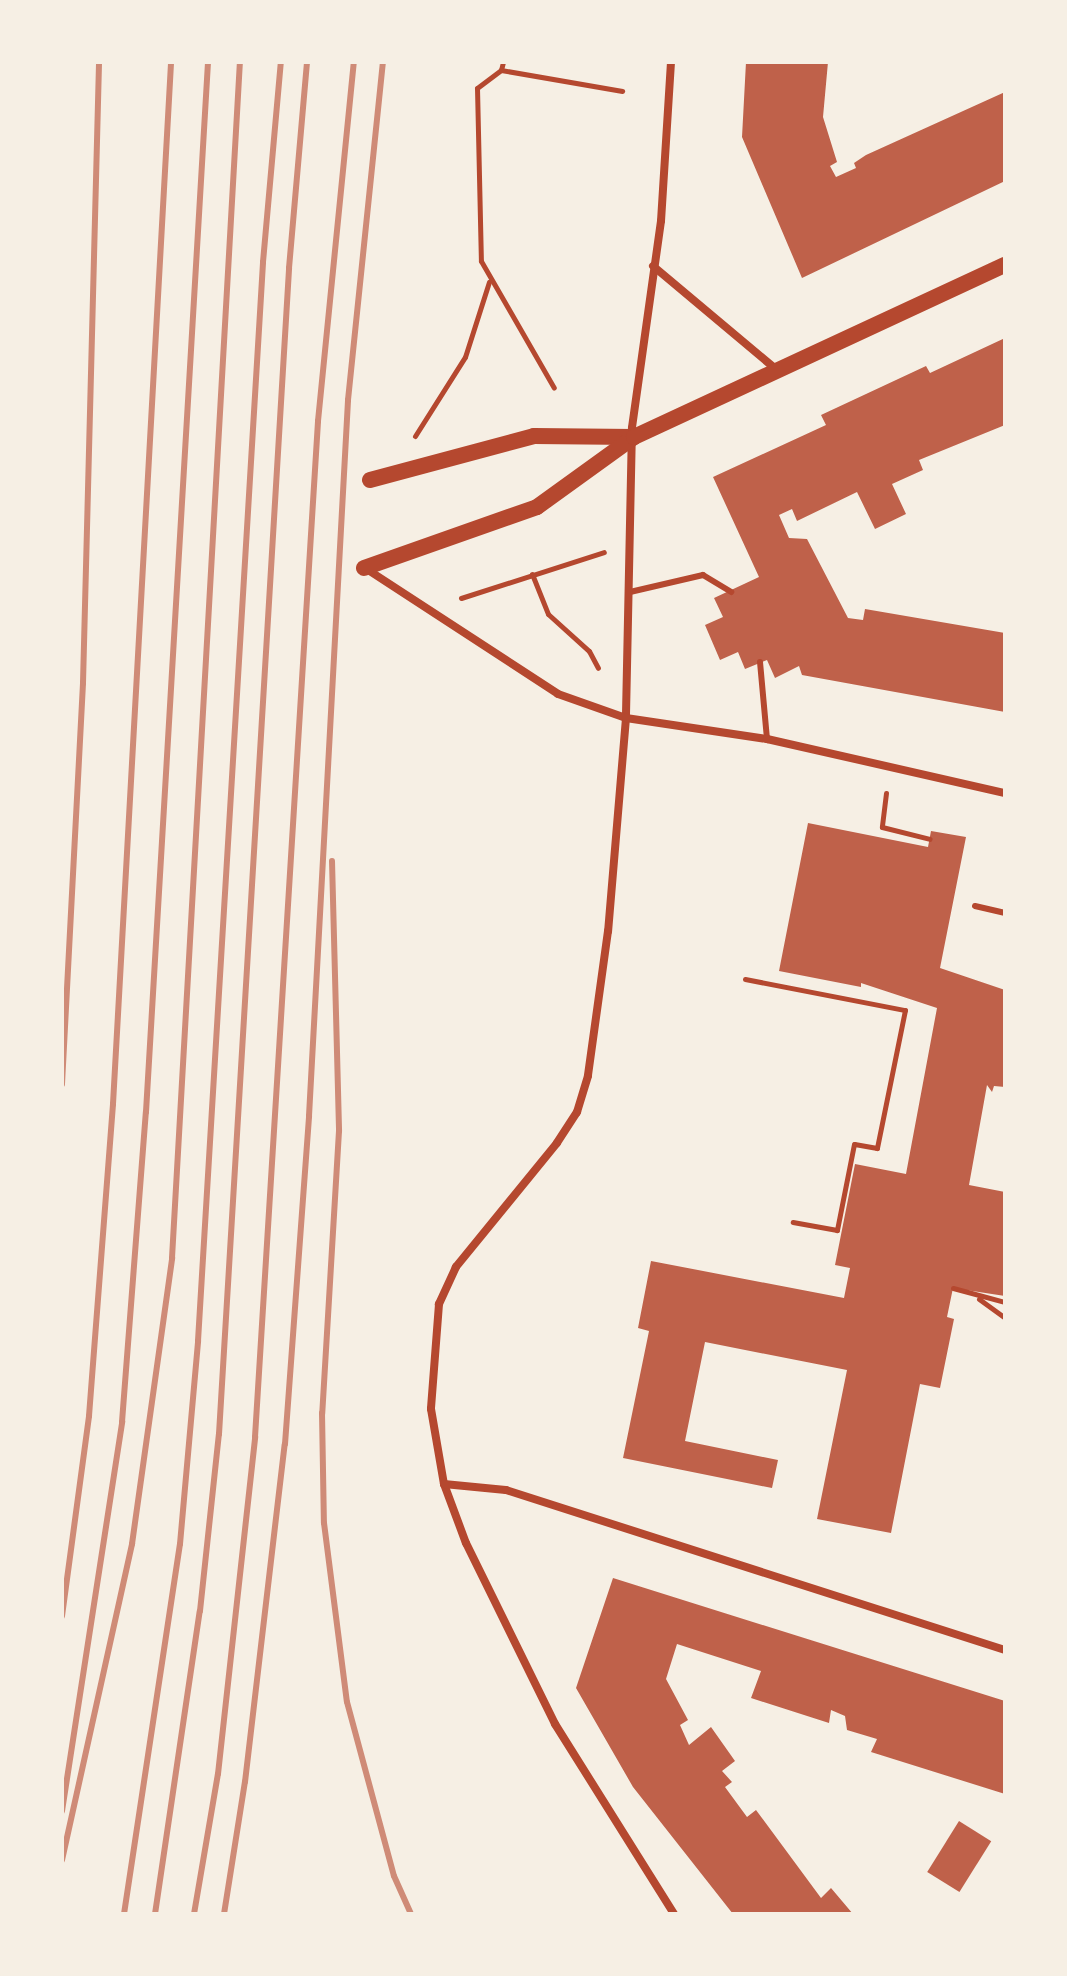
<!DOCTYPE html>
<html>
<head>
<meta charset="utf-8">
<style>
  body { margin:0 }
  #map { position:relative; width:1067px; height:1976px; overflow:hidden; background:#f6efe4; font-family:Montserrat,sans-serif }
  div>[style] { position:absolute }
  .building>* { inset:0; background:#bf614a; transform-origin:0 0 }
  .path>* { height:5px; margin:-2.5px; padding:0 2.5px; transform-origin:2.5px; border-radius:2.5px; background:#b5482f }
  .service>* { height:6px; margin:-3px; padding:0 3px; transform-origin:3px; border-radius:3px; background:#b5482f }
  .minor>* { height:8px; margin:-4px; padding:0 4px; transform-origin:4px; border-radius:4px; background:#b5482f }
  .secondary>* { height:16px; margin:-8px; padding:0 8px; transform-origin:8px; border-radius:8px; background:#b5482f }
  .rail>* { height:6px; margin:-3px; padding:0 3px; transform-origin:3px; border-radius:3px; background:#cf8b77 }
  span { translate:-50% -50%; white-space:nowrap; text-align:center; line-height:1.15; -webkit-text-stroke:6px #f6efe4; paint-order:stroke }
  .frame { position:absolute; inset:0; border:64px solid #f6efe4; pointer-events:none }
</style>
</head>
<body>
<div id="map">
  <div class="building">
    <div style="clip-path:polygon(746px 62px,828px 62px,823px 117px,837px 162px,830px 166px,836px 177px,856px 168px,854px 163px,866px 155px,1005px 92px,1005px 181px,802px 278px,742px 137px)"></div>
    <div style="clip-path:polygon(1005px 338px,1005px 425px,919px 460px,923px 470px,892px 484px,906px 514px,875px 529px,857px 492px,797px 521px,792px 509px,779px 515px,789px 538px,807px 539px,848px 618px,863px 620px,865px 609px,1005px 633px,1005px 712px,802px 675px,799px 666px,775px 678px,767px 660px,745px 669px,738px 652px,720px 660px,705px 625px,723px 617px,714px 598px,759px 577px,713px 477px,826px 425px,821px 415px,926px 366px,930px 373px)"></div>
    <div style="clip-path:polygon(808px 823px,928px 847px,931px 831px,966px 837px,940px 968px,1005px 990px,1005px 1087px,994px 1086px,992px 1092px,987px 1085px,969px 1185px,1005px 1192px,1005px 1296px,953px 1288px,947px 1317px,954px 1319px,940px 1388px,920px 1384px,891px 1533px,817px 1519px,847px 1370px,705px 1342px,685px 1441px,778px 1460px,772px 1488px,623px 1458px,649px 1331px,638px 1328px,651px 1261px,844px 1298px,850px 1268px,835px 1265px,855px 1164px,906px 1174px,937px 1008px,861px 983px,861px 987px,779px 971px)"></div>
    <div style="clip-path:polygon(613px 1578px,1005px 1701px,1005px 1794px,871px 1752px,877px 1739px,847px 1730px,845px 1716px,831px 1710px,829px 1723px,751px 1698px,761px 1671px,677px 1644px,666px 1679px,688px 1720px,680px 1725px,689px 1745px,711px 1727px,735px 1761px,722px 1771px,732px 1782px,725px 1787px,747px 1817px,756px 1810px,821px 1898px,831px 1888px,853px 1914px,733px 1914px,633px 1787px,576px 1688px)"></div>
    <div style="left:959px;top:1821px;width:38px;height:60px;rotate:32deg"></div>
  </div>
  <div class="path">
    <div style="left:503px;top:62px;width:8px;rotate:104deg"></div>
    <div style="left:501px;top:70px;width:30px;rotate:143deg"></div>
    <div style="left:477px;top:88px;width:173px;rotate:88.7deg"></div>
    <div style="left:481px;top:261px;width:146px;rotate:60.1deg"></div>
    <div style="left:501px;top:70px;width:123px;rotate:9.8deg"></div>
    <div style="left:415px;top:436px;width:93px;rotate:-57.7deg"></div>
    <div style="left:465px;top:357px;width:79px;rotate:-72.3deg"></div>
    <div style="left:532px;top:574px;width:43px;rotate:68.2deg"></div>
    <div style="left:548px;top:614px;width:55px;rotate:42.1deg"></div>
    <div style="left:589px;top:651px;width:19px;rotate:62deg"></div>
    <div style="left:461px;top:598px;width:150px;rotate:-17.8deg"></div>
    <div style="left:886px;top:793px;width:34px;rotate:97deg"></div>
    <div style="left:882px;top:827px;width:49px;rotate:14deg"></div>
    <div style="left:745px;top:979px;width:163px;rotate:11deg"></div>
    <div style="left:905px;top:1010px;width:141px;rotate:101.5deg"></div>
    <div style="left:877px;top:1148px;width:23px;rotate:-170deg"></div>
    <div style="left:854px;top:1144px;width:88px;rotate:101.2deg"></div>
    <div style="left:837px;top:1230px;width:45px;rotate:-169.7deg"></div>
    <div style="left:953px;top:1288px;width:54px;rotate:15.1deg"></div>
    <div style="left:979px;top:1299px;width:32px;rotate:36deg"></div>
  </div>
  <div class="service">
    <div style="left:630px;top:592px;width:75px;rotate:-13.1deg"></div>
    <div style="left:703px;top:575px;width:33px;rotate:31deg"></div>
    <div style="left:760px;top:662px;width:77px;rotate:84.8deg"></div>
    <div style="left:975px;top:906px;width:31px;rotate:13deg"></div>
  </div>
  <div class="minor">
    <div style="left:671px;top:62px;width:159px;rotate:93.6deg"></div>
    <div style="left:661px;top:221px;width:209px;rotate:98deg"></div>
    <div style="left:632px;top:428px;width:290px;rotate:91.2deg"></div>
    <div style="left:626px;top:718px;width:214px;rotate:94.8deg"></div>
    <div style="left:608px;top:931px;width:146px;rotate:97.9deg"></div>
    <div style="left:588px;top:1076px;width:38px;rotate:107deg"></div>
    <div style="left:577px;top:1112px;width:37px;rotate:123deg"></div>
    <div style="left:557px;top:1143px;width:160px;rotate:129.2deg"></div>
    <div style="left:456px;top:1267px;width:41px;rotate:114.7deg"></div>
    <div style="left:439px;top:1304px;width:105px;rotate:94.4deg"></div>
    <div style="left:431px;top:1409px;width:76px;rotate:80.2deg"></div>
    <div style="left:444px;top:1484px;width:63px;rotate:69.6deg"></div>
    <div style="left:466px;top:1543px;width:202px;rotate:63.8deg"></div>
    <div style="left:555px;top:1724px;width:224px;rotate:57.9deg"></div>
    <div style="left:653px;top:266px;width:162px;rotate:40deg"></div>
    <div style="left:365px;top:568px;width:230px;rotate:33.1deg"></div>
    <div style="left:558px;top:694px;width:72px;rotate:19.4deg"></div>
    <div style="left:626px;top:718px;width:143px;rotate:8.5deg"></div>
    <div style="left:767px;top:739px;width:244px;rotate:12.8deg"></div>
    <div style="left:444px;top:1484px;width:62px;rotate:5.5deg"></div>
    <div style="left:506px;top:1490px;width:524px;rotate:17.78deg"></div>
  </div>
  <div class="secondary">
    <div style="left:370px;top:480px;width:170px;rotate:-15deg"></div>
    <div style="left:534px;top:436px;width:100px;rotate:0.6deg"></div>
    <div style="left:364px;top:568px;width:183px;rotate:-19.4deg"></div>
    <div style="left:537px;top:507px;width:120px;rotate:-35.8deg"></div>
    <div style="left:634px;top:437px;width:409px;rotate:-24.9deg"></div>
  </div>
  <div class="rail">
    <div style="left:332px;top:861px;width:270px;rotate:88.5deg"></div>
    <div style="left:339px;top:1131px;width:283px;rotate:93.4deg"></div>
    <div style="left:322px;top:1413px;width:110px;rotate:89deg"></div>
    <div style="left:324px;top:1523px;width:180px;rotate:82.7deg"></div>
    <div style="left:347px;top:1702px;width:180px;rotate:74.9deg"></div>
    <div style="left:394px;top:1876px;width:42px;rotate:65.9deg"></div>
    <div style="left:62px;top:1084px;width:402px;rotate:-87deg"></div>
    <div style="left:83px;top:683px;width:621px;rotate:-88.52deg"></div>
    <div style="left:62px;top:1616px;width:202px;rotate:-82.3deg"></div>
    <div style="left:89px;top:1416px;width:313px;rotate:-85.6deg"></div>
    <div style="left:113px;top:1104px;width:1044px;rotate:-86.81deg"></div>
    <div style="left:62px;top:1811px;width:394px;rotate:-81.2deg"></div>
    <div style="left:122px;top:1422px;width:311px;rotate:-85.6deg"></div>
    <div style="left:146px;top:1112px;width:1052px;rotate:-86.62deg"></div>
    <div style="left:62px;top:1860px;width:324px;rotate:-77.5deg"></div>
    <div style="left:132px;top:1544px;width:289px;rotate:-82deg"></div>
    <div style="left:172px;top:1258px;width:1198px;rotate:-86.75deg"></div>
    <div style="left:124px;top:1914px;width:374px;rotate:-81.4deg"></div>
    <div style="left:180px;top:1544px;width:204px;rotate:-84.9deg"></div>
    <div style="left:198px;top:1341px;width:1081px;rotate:-86.55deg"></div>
    <div style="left:263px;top:262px;width:201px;rotate:-84.9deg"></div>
    <div style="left:155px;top:1914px;width:306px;rotate:-81.6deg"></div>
    <div style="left:200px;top:1611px;width:178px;rotate:-83.9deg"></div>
    <div style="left:219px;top:1434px;width:1168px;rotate:-86.56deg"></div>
    <div style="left:289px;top:268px;width:207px;rotate:-85deg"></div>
    <div style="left:194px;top:1914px;width:142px;rotate:-80.3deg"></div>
    <div style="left:218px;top:1774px;width:339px;rotate:-83.7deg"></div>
    <div style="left:255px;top:1437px;width:1018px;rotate:-86.45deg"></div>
    <div style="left:318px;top:421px;width:361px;rotate:-84.3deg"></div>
    <div style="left:224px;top:1914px;width:134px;rotate:-81deg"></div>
    <div style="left:245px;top:1782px;width:340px;rotate:-83.3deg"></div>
    <div style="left:285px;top:1444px;width:329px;rotate:-85.8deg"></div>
    <div style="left:309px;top:1116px;width:717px;rotate:-86.88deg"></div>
    <div style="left:348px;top:400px;width:340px;rotate:-84.1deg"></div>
  </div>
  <div class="frame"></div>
</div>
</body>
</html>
